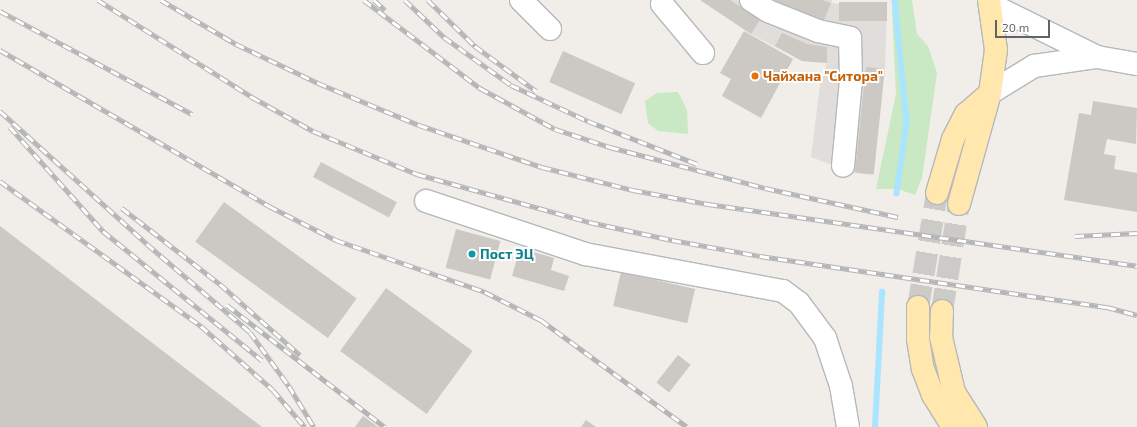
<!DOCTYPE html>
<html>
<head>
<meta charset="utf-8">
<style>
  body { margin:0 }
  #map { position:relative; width:1137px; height:427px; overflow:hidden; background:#f1ede8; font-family:"Exo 2",sans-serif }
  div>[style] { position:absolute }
  .industrial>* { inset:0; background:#e0ddda }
  .green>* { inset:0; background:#c9e8c4 }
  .stream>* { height:5.5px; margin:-2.75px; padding:0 2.75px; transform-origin:2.75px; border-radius:2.75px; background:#a9e5ff }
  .building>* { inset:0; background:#ccc8c4; transform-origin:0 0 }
  .major-tunnel>* { height:22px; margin-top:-11px; transform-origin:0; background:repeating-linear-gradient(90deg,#cccbc8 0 22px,transparent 0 33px) }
  .roads { filter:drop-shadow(1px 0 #b5b8bc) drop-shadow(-1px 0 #b5b8bc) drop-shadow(0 1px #b5b8bc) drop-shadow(0 -1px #b5b8bc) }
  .minor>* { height:22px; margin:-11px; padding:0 11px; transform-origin:11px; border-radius:11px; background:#fff }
  .major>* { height:22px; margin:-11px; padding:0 11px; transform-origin:11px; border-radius:11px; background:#ffe7ae }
  .rail>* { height:4.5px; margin-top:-2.25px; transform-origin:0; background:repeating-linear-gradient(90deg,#fff 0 9px,#b4b5b6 0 18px); box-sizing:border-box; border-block:1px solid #b4b5b6 }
  .dots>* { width:11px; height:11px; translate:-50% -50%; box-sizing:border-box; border:2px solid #fff; border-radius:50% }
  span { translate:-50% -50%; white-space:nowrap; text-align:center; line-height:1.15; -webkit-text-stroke:4px #fff; paint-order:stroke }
  .food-label { font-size:14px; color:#c56008; font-weight:700 }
  .left { translate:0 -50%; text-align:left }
  .culture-label { font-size:14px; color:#0d838f; font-weight:700 }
  .scale { position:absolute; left:995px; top:20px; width:55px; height:18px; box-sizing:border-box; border:2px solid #5f6468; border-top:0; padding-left:5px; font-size:12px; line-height:14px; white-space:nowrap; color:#5f6468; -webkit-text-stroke:3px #fff; paint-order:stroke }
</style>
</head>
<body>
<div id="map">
  <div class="industrial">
    <div style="clip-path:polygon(700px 0,832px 0,831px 3px,839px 4px,887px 2px,885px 69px,870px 175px,851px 172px,811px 157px,820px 85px,827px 63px,802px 61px,751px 34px)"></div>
  </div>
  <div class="green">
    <div style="clip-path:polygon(894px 0,912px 0,917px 34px,928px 46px,937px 73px,922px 178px,915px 195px,898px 189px,876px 189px,896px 94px,892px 11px)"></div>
    <div style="clip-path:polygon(678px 92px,687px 110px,688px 134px,658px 131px,648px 123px,645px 101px,657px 93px)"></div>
  </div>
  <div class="stream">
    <div style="left:895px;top:0;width:124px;rotate:84.4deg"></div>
    <div style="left:907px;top:123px;width:71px;rotate:98.1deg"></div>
    <div style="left:875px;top:427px;width:135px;rotate:-87deg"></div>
  </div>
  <div class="building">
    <div style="clip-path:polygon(700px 0,730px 0,760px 20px,751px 34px)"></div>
    <div style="clip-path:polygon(770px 0,822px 0,831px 3px,823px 22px)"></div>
    <div style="left:887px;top:2px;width:19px;height:48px;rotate:90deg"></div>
    <div style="clip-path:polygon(744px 31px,793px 59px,761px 118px,722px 96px,731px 79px,720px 73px)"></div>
    <div style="clip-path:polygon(782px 33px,807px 44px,827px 47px,827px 63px,802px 61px,775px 46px)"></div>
    <div style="left:563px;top:51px;width:79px;height:34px;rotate:24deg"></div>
    <div style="left:866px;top:67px;width:19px;height:106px;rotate:6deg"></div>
    <div style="clip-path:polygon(1093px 101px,1137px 108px,1136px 144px,1107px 139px,1104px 154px,1116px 156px,1114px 169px,1137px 173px,1137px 212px,1064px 200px,1079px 113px,1091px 115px)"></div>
    <div style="left:321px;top:162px;width:86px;height:17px;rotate:28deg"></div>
    <div style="left:224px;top:202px;width:164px;height:49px;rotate:36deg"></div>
    <div style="clip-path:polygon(0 226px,262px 427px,0 427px)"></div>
    <div style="left:456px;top:229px;width:46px;height:40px;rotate:15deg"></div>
    <div style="clip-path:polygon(520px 248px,554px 258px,551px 270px,569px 276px,564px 291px,512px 276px)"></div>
    <div style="left:621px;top:272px;width:76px;height:35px;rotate:13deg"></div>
    <div style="left:386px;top:288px;width:107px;height:78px;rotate:36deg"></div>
    <div style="left:678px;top:355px;width:16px;height:35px;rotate:38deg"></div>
    <div style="clip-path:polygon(363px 416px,378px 427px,355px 427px)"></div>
    <div style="clip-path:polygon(586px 420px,596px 427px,581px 427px)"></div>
  </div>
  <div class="major-tunnel">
    <div style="left:918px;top:307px;width:116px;rotate:-80.5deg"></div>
    <div style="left:942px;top:311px;width:108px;rotate:-81deg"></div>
  </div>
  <div class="roads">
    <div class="minor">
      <div style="left:521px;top:0;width:41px;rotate:45deg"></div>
      <div style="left:751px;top:0;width:20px;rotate:33deg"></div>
      <div style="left:768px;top:11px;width:54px;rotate:21.8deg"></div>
      <div style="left:818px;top:31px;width:33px;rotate:12deg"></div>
      <div style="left:850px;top:38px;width:42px;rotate:88.6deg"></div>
      <div style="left:851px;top:80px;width:86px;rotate:95.3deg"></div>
      <div style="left:662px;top:4px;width:64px;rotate:50.1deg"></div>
      <div style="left:992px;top:5px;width:117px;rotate:26.3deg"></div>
      <div style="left:1097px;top:57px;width:41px;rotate:9.9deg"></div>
      <div style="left:990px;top:93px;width:52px;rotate:-31.5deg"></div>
      <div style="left:1034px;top:66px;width:64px;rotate:-8.1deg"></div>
      <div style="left:426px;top:201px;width:168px;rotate:18.4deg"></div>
      <div style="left:585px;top:254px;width:201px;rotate:10.6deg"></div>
      <div style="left:783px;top:291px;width:20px;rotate:37deg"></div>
      <div style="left:799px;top:303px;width:44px;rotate:53.4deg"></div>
      <div style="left:825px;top:338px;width:51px;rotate:71.6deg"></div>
      <div style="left:841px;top:386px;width:42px;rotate:80.3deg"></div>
    </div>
    <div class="major">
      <div style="left:937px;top:193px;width:56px;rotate:-73.5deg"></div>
      <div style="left:953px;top:139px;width:28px;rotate:-63deg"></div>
      <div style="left:966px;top:114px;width:32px;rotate:-41deg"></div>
      <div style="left:959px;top:204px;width:115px;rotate:-74.4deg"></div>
      <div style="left:990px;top:93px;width:43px;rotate:-82.1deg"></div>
      <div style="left:996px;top:50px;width:50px;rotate:-98deg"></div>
      <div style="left:918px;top:307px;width:32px;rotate:90deg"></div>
      <div style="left:918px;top:339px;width:30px;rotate:81deg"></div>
      <div style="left:923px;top:369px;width:28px;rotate:69deg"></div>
      <div style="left:933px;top:395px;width:38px;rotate:58deg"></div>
      <div style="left:942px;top:311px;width:26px;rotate:92deg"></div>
      <div style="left:941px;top:337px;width:57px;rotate:76.7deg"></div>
      <div style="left:954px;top:392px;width:41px;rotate:57.8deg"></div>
    </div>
  </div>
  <div class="rail">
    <div style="left:98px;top:0;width:182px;rotate:32.2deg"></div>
    <div style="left:252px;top:97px;width:70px;rotate:29.1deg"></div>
    <div style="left:313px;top:131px;width:113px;rotate:22.5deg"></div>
    <div style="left:417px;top:174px;width:179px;rotate:15.6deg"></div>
    <div style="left:589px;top:222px;width:85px;rotate:12.2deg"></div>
    <div style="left:672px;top:240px;width:89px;rotate:10.3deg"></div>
    <div style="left:760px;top:256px;width:351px;rotate:8.4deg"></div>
    <div style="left:1107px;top:307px;width:31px;rotate:15deg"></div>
    <div style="left:161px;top:0;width:87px;rotate:30.4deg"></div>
    <div style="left:236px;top:44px;width:91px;rotate:25.4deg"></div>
    <div style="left:318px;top:83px;width:109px;rotate:22.6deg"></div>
    <div style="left:419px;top:125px;width:130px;rotate:18.9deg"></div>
    <div style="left:542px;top:167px;width:94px;rotate:14.2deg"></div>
    <div style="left:633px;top:190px;width:76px;rotate:10.6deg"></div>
    <div style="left:708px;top:204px;width:433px;rotate:8.2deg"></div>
    <div style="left:364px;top:0;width:146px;rotate:37.2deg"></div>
    <div style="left:480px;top:88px;width:85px;rotate:28.7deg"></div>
    <div style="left:555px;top:129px;width:58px;rotate:18.1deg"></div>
    <div style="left:610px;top:147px;width:160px;rotate:14.8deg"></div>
    <div style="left:765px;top:188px;width:136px;rotate:12.3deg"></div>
    <div style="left:374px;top:0;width:15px;rotate:42deg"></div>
    <div style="left:405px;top:0;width:54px;rotate:43.5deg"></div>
    <div style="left:444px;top:37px;width:82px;rotate:35.6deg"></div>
    <div style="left:511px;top:85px;width:85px;rotate:25.1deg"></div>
    <div style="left:588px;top:121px;width:117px;rotate:21.5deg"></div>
    <div style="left:428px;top:0;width:66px;rotate:44.4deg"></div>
    <div style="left:475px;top:46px;width:76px;rotate:36.4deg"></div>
    <div style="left:0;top:11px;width:218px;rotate:28.2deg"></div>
    <div style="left:0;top:50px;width:311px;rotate:30.1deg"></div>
    <div style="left:269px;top:206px;width:75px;rotate:26.9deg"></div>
    <div style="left:336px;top:240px;width:158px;rotate:19.2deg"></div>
    <div style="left:485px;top:292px;width:63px;rotate:26.6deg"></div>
    <div style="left:541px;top:320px;width:181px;rotate:36.2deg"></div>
    <div style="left:0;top:111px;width:198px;rotate:42.1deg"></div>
    <div style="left:147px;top:244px;width:135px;rotate:40.5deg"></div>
    <div style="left:250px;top:332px;width:67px;rotate:54.2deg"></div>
    <div style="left:289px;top:386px;width:48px;rotate:58.6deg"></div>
    <div style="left:10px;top:127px;width:140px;rotate:48.2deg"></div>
    <div style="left:103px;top:231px;width:205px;rotate:39.1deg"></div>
    <div style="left:0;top:181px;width:248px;rotate:35.8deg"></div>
    <div style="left:201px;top:326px;width:96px;rotate:41.6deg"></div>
    <div style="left:273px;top:390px;width:49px;rotate:49.1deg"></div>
    <div style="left:122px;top:208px;width:124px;rotate:37.8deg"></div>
    <div style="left:220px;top:284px;width:107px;rotate:41.6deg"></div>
    <div style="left:1075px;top:236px;width:62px;rotate:-2.8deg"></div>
    <div style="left:227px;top:305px;width:200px;rotate:37.7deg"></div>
  </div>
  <div class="dots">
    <div style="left:755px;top:76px;background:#e8710a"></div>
    <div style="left:472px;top:254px;background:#0f9aa8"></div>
  </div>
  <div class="food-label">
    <span class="left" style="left:763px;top:76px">Чайхана "Ситора"</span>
  </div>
  <div class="culture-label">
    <span class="left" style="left:480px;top:254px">Пост ЭЦ</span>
  </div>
  <div class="scale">20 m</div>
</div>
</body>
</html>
